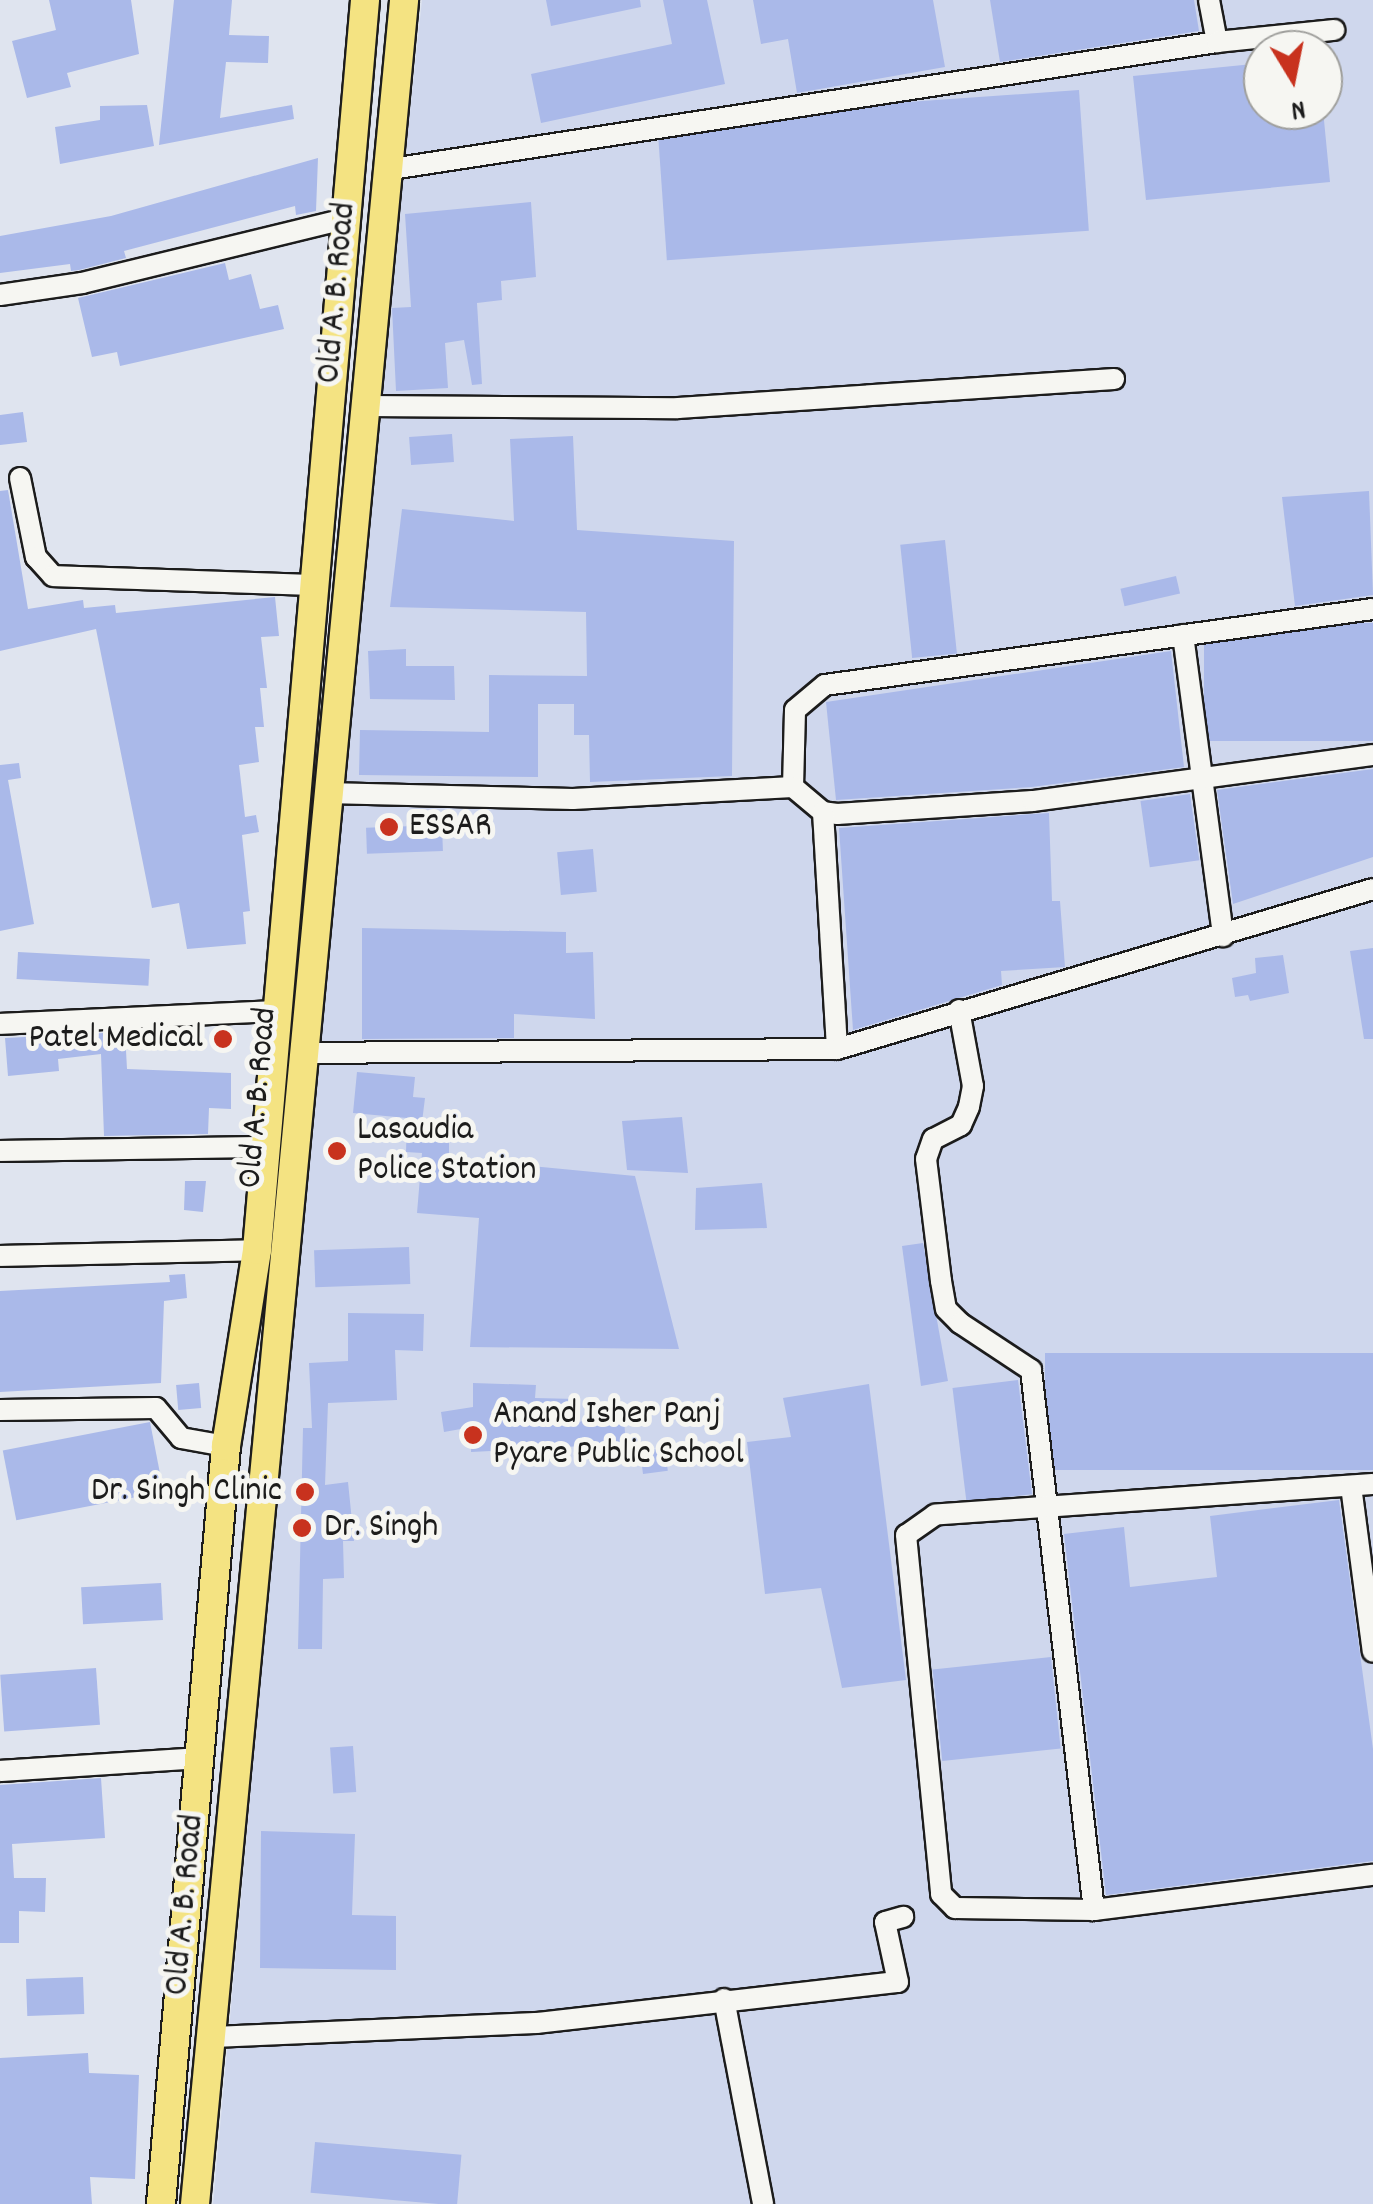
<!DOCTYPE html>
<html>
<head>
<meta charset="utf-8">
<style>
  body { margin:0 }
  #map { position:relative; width:1373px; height:2204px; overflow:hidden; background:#dfe4ef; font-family:Dekko,sans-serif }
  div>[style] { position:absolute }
  .built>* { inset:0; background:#cfd7ed }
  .building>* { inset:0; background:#aab9e9; transform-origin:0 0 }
  .roads { filter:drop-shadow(2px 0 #1c1c1c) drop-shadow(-2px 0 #1c1c1c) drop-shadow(0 2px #1c1c1c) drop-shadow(0 -2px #1c1c1c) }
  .minor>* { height:20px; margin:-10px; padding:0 10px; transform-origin:10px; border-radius:10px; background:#f6f6f2 }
  .major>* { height:28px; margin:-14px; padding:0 14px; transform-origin:14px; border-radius:14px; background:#f4e382 }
  .dots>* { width:28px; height:28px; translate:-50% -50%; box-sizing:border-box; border:5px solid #f6f6f2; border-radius:50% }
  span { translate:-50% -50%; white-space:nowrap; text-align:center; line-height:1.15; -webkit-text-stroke:10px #f6f6f2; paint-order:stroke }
  .street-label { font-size:35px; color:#1c1c1c }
  .poi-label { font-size:35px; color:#1c1c1c }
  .left { translate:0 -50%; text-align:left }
  .right { translate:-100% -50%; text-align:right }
  .north { position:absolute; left:1243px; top:30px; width:100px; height:100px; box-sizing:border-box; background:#f6f6f2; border:2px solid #9f9f9c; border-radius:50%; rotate:170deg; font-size:28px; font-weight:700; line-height:40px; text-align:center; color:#1c1c1c }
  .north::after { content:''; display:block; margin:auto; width:35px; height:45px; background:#c8321e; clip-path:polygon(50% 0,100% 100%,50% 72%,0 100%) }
</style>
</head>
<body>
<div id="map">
  <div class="built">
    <div style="clip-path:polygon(evenodd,422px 0,1373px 0,1373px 2204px,213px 2204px,372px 468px,422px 0,1263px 50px,1323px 50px,1323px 110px,1263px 110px,1263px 50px)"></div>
  </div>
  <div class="building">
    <div style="clip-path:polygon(49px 0,131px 0,139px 54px,67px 73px,71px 87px,27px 98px,12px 41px,56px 30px)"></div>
    <div style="clip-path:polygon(174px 0,232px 0,229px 35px,269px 36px,268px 63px,226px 62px,220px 118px,292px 105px,294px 119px,159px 145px)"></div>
    <div style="clip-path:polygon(546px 0,640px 0,641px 7px,551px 26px)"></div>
    <div style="clip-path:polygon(663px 0,707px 0,725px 84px,541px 123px,531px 74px,672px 44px)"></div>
    <div style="clip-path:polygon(753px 0,933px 0,945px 67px,797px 93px,788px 39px,761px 44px)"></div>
    <div style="clip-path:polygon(990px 0,1194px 0,1199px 31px,1000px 62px)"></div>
    <div style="clip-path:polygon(1263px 63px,1263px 110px,1323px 110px,1330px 182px,1146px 200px,1133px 76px)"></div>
    <div style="left:1079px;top:90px;width:141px;height:423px;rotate:86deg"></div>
    <div style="clip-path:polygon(147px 105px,154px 146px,60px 164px,55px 127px,100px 120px,100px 106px)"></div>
    <div style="clip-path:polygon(318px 158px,316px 211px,296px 215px,295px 206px,124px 251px,126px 258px,79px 270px,71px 271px,70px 264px,0 273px,0 236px,111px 216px)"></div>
    <div style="clip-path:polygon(531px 202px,536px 277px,501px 281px,502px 300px,477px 303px,482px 384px,472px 385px,464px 340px,445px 343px,448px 388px,396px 391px,392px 308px,411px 307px,405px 214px)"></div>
    <div style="clip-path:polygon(225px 263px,229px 280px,251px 274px,260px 309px,278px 305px,284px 329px,120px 366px,117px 352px,92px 357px,78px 298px)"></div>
    <div style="clip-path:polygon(23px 412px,27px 442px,0 445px,0 415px)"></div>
    <div style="left:452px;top:434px;width:28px;height:43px;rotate:86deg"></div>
    <div style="clip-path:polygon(573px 436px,577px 530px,734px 541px,732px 776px,590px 782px,589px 735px,574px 735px,574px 704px,538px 704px,538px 777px,359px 775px,360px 730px,489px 732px,489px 675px,587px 676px,586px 612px,390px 607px,402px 509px,514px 521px,510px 439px)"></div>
    <div style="clip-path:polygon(8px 490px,28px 609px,83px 600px,84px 608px,115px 605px,116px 613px,275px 597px,279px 636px,261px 637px,267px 688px,260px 688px,264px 727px,255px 727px,259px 762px,239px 765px,245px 817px,256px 815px,259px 832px,242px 835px,250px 911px,243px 912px,246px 944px,187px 949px,179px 903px,152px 908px,96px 629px,0 651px,0 491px)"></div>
    <div style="clip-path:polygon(1369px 491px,1373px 595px,1295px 606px,1282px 497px)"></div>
    <div style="left:945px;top:540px;width:114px;height:45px;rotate:84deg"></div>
    <div style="left:1176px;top:576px;width:18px;height:57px;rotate:77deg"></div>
    <div style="left:1373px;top:623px;width:118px;height:169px;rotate:90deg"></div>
    <div style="clip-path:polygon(406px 649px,406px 666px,454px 666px,455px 700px,370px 699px,368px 651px)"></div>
    <div style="clip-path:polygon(1171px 651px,1184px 767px,1032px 787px,836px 800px,826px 702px)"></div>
    <div style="clip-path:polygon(19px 763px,21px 778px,8px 780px,34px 924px,0 931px,0 765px)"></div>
    <div style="clip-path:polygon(1373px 769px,1373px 857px,1233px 904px,1217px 790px)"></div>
    <div style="left:1190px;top:794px;width:67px;height:50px;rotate:82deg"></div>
    <div style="clip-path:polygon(1049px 813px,1052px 901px,1060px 901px,1065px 967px,1001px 971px,1002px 985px,853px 1030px,839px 828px)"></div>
    <div style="left:442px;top:825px;width:26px;height:76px;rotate:88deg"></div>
    <div style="left:593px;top:849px;width:43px;height:36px;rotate:85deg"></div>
    <div style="clip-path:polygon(362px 928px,566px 932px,566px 953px,593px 952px,595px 1019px,514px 1014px,514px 1038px,362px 1039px)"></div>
    <div style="clip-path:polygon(1373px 948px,1373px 1039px,1364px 1039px,1350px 951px)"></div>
    <div style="left:18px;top:952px;width:132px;height:27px;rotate:3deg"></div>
    <div style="clip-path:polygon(1283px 955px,1289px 993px,1250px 1001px,1248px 995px,1235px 997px,1232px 978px,1256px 973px,1255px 958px)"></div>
    <div style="clip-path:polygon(125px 1032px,127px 1069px,231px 1073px,231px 1109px,209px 1108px,208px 1134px,104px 1136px,101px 1054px,58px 1059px,59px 1071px,8px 1076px,5px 1038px)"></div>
    <div style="clip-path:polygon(357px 1072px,415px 1077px,413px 1097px,425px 1098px,422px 1122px,449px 1123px,449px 1158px,635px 1176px,679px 1349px,470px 1347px,479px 1218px,417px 1213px,422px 1153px,406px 1152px,407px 1118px,353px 1113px)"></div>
    <div style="clip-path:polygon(682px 1117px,688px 1173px,627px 1170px,622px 1121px)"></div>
    <div style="clip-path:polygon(185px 1181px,206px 1181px,203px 1212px,184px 1210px)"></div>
    <div style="clip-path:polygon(762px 1183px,767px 1228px,695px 1230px,696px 1188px)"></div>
    <div style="clip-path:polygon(923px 1243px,948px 1381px,921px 1386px,902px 1246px)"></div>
    <div style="left:409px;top:1247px;width:37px;height:95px;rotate:88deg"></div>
    <div style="clip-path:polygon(185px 1274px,187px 1298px,164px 1301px,161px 1383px,0 1392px,0 1291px,170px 1282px,169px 1275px)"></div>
    <div style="clip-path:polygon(348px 1313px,424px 1314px,423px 1351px,395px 1350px,397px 1400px,328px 1403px,325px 1485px,348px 1482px,354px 1541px,343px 1541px,344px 1578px,323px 1579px,322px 1649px,298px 1649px,303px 1428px,312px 1428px,309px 1363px,348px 1361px)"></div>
    <div style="left:1373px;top:1353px;width:117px;height:328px;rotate:90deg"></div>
    <div style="left:1018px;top:1380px;width:115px;height:66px;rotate:83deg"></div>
    <div style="left:199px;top:1383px;width:25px;height:23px;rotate:85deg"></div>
    <div style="clip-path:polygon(473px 1383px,536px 1385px,535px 1398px,576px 1399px,575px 1422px,624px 1418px,627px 1463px,596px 1466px,594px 1448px,583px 1446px,471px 1452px,472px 1427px,444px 1432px,441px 1412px,473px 1407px)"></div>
    <div style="clip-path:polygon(869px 1384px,906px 1680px,842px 1688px,821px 1588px,765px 1594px,747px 1442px,791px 1437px,783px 1398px)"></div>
    <div style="left:150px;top:1422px;width:71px;height:150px;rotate:79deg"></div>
    <div style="left:665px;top:1448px;width:23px;height:25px;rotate:83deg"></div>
    <div style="clip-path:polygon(1339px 1500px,1373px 1749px,1373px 1861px,1106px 1895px,1064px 1534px,1124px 1527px,1130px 1587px,1217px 1577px,1210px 1516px)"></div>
    <div style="left:161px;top:1583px;width:37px;height:80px;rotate:87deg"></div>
    <div style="left:1051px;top:1657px;width:92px;height:119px;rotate:84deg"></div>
    <div style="left:96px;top:1668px;width:57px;height:96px;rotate:86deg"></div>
    <div style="left:353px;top:1746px;width:46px;height:23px;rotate:86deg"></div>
    <div style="clip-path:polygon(101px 1778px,105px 1838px,12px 1844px,14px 1878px,46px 1878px,45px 1912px,19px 1911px,19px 1943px,0 1943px,0 1785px)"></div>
    <div style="clip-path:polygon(261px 1831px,355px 1834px,352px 1915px,396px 1916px,396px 1970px,260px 1968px)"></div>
    <div style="left:83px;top:1977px;width:37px;height:57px;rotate:88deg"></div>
    <div style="clip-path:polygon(88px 2053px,89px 2073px,139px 2075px,135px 2179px,90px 2177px,92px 2204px,0 2204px,0 2058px)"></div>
    <div style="left:315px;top:2142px;width:147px;height:51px;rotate:5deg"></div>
  </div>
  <div class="roads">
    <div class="minor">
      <div style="left:1209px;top:0;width:43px;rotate:79.2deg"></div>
      <div style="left:385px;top:170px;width:842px;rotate:-8.75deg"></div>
      <div style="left:1217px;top:42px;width:118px;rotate:-5.9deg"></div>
      <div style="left:0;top:295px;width:83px;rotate:-8.3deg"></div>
      <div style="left:82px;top:283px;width:274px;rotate:-13.7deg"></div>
      <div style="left:366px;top:406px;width:312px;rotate:0.4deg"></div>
      <div style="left:678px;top:408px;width:437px;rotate:-3.8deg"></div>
      <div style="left:20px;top:478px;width:81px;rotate:78.6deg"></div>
      <div style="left:36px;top:557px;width:25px;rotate:48deg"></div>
      <div style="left:53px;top:576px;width:264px;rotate:2deg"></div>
      <div style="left:1183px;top:635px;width:304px;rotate:82.4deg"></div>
      <div style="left:793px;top:787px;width:77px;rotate:-88.5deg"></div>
      <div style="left:795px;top:710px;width:39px;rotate:-40deg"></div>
      <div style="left:825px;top:685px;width:553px;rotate:-7.9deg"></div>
      <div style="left:326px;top:793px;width:247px;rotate:1.4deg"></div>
      <div style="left:573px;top:799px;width:220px;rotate:-3.1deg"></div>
      <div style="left:793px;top:787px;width:39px;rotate:40deg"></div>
      <div style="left:823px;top:812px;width:14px;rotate:8deg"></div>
      <div style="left:837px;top:814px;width:196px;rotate:-3.8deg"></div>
      <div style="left:1033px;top:801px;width:343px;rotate:-7.7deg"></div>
      <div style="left:823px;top:812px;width:237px;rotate:86.6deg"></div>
      <div style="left:959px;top:1010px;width:77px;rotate:79.6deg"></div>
      <div style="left:973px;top:1086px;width:21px;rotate:101deg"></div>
      <div style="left:969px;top:1107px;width:20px;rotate:114deg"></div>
      <div style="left:961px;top:1125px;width:31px;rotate:153deg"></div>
      <div style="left:933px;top:1139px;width:21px;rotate:109deg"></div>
      <div style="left:926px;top:1159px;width:123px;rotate:83deg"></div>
      <div style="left:941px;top:1281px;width:28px;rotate:80deg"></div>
      <div style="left:946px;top:1309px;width:20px;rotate:45deg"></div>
      <div style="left:960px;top:1323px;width:85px;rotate:33.5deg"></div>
      <div style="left:1031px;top:1370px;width:544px;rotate:83.35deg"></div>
      <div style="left:0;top:1024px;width:277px;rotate:-2.7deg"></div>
      <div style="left:301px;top:1053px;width:536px;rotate:-0.43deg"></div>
      <div style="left:837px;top:1049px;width:559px;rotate:-16.62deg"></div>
      <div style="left:0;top:1151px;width:264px;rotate:-0.9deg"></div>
      <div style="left:0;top:1256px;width:257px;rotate:-1.3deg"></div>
      <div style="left:0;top:1410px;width:156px;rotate:-0.7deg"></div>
      <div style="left:156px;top:1408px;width:39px;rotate:50deg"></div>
      <div style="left:181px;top:1438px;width:46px;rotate:10.1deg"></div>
      <div style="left:1373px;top:1484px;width:439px;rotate:176deg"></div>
      <div style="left:935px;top:1515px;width:35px;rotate:145deg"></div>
      <div style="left:906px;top:1535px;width:361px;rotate:84.4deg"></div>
      <div style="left:941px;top:1894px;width:20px;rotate:45deg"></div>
      <div style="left:955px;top:1908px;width:139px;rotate:0.8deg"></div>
      <div style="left:1094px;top:1910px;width:281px;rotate:-7.2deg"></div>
      <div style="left:1351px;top:1486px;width:167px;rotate:82.5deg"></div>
      <div style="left:0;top:1771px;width:199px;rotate:-3.7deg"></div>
      <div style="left:724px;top:1999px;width:209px;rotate:79.2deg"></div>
      <div style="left:212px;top:2037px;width:325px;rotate:-2.5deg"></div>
      <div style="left:537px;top:2023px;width:363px;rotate:-6.5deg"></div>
      <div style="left:898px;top:1982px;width:61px;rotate:-102.2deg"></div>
      <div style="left:885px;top:1922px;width:19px;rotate:-16deg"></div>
    </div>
    <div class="major">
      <div style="left:161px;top:2204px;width:761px;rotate:-85.1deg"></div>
      <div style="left:226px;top:1446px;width:198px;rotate:-81deg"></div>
      <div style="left:257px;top:1250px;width:1255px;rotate:-85.06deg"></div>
      <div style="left:195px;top:2204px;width:2214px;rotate:-84.58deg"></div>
    </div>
  </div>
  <div class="dots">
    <div style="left:389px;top:827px;background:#c8321e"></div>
    <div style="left:223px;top:1039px;background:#c8321e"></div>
    <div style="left:337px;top:1151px;background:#c8321e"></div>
    <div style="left:473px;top:1435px;background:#c8321e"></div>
    <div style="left:305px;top:1492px;background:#c8321e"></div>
    <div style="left:302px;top:1528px;background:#c8321e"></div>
  </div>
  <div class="street-label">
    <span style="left:338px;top:293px;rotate:-85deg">Old A. B. Road</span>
    <span style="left:259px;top:1098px;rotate:-85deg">Old A. B. Road</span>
    <span style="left:186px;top:1905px;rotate:-85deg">Old A. B. Road</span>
  </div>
  <div class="poi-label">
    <span class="left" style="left:409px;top:827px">ESSAR</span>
    <span class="right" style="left:203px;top:1039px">Patel Medical</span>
    <span class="left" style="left:357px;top:1151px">Lasaudia<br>Police Station</span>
    <span class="left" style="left:493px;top:1435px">Anand Isher Panj<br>Pyare Public School</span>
    <span class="right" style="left:282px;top:1492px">Dr. Singh Clinic</span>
    <span class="left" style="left:324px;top:1528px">Dr. Singh</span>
  </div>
  <div class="north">N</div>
</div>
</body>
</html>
